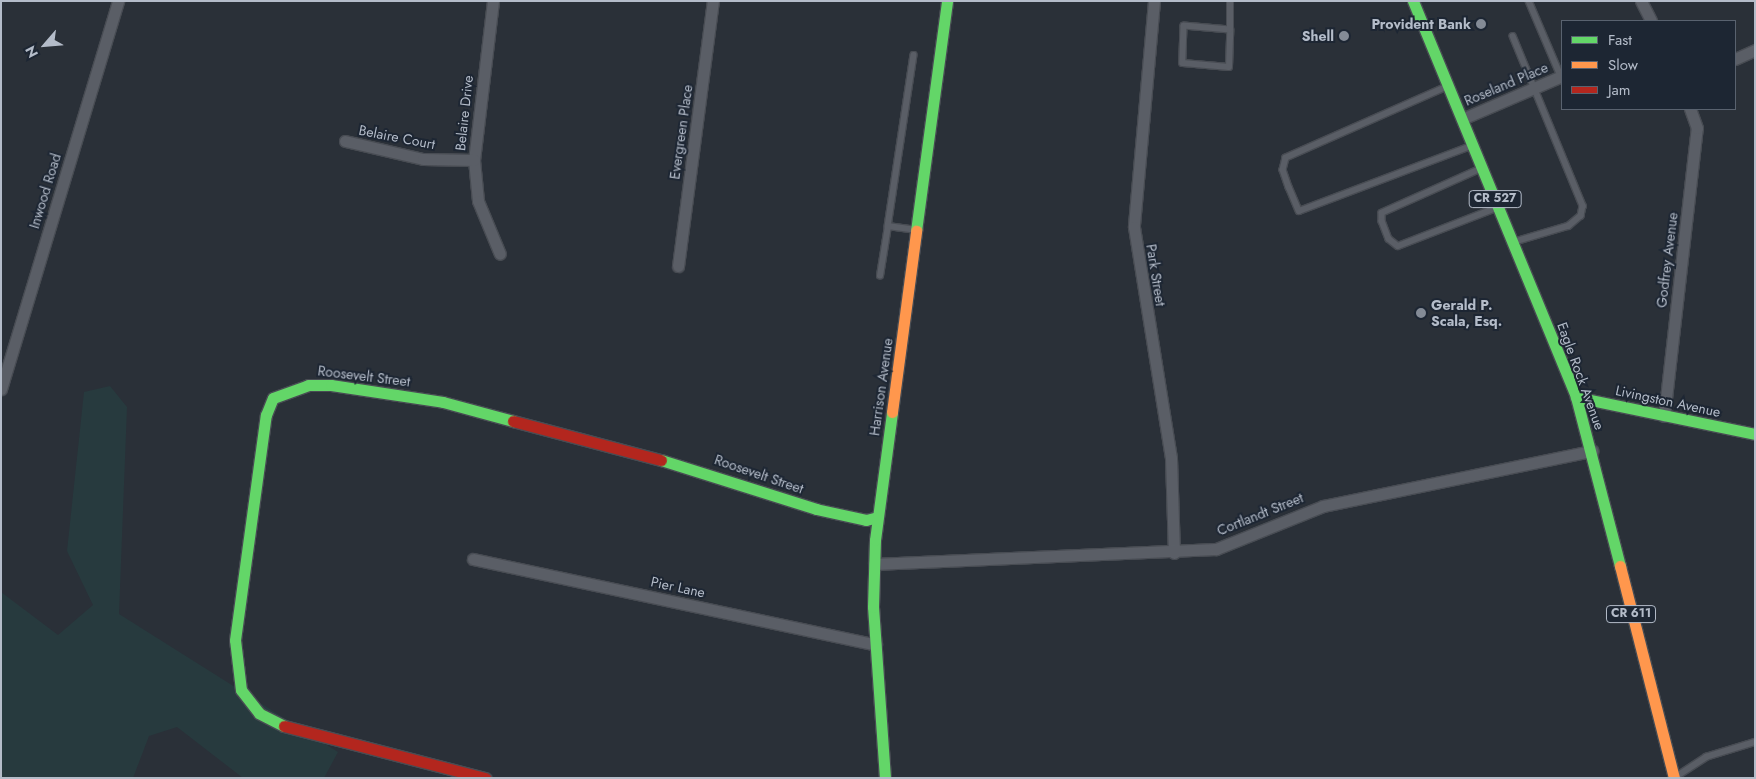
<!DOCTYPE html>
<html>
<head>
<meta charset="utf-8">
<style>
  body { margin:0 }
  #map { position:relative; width:1756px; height:779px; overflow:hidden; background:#2a3038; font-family:Jost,sans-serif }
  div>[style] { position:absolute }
  .green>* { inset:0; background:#273a3e }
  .roads { filter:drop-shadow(1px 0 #484c53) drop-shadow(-1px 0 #484c53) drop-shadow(0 1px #484c53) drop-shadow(0 -1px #484c53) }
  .lane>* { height:5.5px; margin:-2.75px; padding:0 2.75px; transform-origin:2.75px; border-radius:2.75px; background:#5a5e66 }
  .street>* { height:11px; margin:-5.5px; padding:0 5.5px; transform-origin:5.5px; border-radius:5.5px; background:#5a5e66 }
  .fast>* { height:11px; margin:-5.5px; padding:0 5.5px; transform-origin:5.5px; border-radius:5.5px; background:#63d668 }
  .slow>* { height:11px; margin:-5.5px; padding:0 5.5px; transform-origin:5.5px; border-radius:5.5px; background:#ff974d }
  .jam>* { height:11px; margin:-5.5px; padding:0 5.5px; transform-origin:5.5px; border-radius:5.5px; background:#b3261e }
  .dots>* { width:14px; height:14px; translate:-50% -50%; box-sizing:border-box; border:2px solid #1d2633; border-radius:50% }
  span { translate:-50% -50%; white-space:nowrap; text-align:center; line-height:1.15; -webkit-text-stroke:4px #1d2633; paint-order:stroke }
  .shield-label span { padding:1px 4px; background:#1d2633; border:1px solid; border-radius:4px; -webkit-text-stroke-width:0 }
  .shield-label { font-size:12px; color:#b4bcc9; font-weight:700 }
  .poi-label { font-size:14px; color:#b4bcc9; font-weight:700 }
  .right { translate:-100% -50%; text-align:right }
  .left { translate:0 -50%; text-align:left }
  .street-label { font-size:14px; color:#b4bcc9 }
  .frame { position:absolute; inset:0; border:2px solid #b4bcc9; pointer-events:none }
  .legend { position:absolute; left:1561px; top:20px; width:175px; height:90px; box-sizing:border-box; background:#1d2633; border:1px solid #59626f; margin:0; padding:6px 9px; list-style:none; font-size:15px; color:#b4bcc9 }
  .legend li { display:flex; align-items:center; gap:10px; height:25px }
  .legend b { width:25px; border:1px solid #59626f }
  .north { position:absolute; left:20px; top:20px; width:50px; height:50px; -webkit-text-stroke:4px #1d2633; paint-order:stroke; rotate:243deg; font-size:14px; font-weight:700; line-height:20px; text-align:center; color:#b4bcc9 }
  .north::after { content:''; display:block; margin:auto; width:18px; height:22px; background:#b4bcc9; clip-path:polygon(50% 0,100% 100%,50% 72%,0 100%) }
</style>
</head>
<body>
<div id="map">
  <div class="green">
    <div style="clip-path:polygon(110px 386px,127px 407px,119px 614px,338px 752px,324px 778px,243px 778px,177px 727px,149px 736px,133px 778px,1px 778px,1px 592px,58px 635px,93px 605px,67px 551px,84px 392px)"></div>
  </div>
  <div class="roads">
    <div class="lane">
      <div style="left:1529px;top:1px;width:82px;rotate:66.9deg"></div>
      <div style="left:1230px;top:30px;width:46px;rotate:-175deg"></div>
      <div style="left:1184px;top:26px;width:37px;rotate:92deg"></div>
      <div style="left:1183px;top:63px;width:46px;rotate:5deg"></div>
      <div style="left:1229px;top:67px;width:37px;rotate:-88deg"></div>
      <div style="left:1230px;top:30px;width:29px;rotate:-90deg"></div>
      <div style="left:1513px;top:36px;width:184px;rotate:67.6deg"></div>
      <div style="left:1583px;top:206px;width:10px;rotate:101deg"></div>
      <div style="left:1581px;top:216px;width:16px;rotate:140deg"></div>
      <div style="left:1569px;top:226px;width:56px;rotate:163.5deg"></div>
      <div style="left:914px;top:55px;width:173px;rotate:98.6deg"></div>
      <div style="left:888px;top:226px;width:27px;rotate:8deg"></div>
      <div style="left:1447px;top:87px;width:176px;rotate:156.2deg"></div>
      <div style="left:1286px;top:158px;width:12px;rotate:104deg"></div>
      <div style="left:1283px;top:170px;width:18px;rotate:71deg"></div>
      <div style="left:1289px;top:187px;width:26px;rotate:67deg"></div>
      <div style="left:1299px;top:211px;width:184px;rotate:-20.7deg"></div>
      <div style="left:1481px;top:169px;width:108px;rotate:156deg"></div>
      <div style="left:1382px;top:213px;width:8px;rotate:90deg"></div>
      <div style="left:1382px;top:221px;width:19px;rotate:69deg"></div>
      <div style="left:1389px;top:239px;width:11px;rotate:38deg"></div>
      <div style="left:1398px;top:246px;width:105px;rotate:-21.2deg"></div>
      <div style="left:880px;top:276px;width:51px;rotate:-80.9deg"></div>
      <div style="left:1677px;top:776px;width:35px;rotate:-33deg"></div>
      <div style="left:1706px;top:757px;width:51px;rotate:-17deg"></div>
    </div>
    <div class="street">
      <div style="left:493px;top:1px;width:160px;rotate:96.8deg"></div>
      <div style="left:474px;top:160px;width:41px;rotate:84.4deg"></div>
      <div style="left:478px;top:201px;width:57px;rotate:67.5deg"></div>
      <div style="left:1154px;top:1px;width:227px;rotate:95.1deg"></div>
      <div style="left:1134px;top:227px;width:234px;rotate:80.9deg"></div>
      <div style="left:1171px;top:458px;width:95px;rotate:88.2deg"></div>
      <div style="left:1641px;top:1px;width:22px;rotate:63deg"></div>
      <div style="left:1735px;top:59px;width:22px;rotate:-24deg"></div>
      <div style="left:1462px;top:119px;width:109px;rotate:-23.3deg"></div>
      <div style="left:345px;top:141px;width:80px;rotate:13deg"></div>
      <div style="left:423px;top:159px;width:51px;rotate:1.1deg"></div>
      <div style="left:678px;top:266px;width:267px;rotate:-82.5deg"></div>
      <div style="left:1px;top:389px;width:405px;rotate:-73.2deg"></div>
      <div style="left:1664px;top:416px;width:290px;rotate:-83.5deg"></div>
      <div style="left:1697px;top:128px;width:20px;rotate:-110deg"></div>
      <div style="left:473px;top:559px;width:412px;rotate:12deg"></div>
      <div style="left:874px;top:564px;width:342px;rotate:-2.5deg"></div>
      <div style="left:1216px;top:549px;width:115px;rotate:-21.9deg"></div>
      <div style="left:1323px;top:506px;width:275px;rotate:-11.6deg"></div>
    </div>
    <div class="fast">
      <div style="left:1413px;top:1px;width:428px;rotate:67.6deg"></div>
      <div style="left:1576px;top:397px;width:175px;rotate:75.4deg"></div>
      <div style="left:916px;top:231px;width:232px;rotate:-82.3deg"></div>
      <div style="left:1576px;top:397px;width:183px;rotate:11.7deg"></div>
      <div style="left:661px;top:460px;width:163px;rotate:17.5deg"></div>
      <div style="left:816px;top:509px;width:51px;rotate:12.4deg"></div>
      <div style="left:866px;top:520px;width:12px;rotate:-14deg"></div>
      <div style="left:284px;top:726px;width:28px;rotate:-153deg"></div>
      <div style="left:259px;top:713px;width:29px;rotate:-128deg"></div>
      <div style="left:241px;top:690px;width:50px;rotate:-96.8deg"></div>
      <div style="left:235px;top:640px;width:227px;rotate:-82.2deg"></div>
      <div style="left:266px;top:415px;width:18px;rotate:-68deg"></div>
      <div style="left:273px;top:398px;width:37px;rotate:-20deg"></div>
      <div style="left:308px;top:385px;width:23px"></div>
      <div style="left:331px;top:385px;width:113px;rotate:8.6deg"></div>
      <div style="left:443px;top:402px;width:73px;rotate:15.2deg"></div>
      <div style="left:885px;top:778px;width:171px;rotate:-94deg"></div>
      <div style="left:873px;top:607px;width:67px;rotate:-88.3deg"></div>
      <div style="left:875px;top:540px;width:129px;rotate:-82.4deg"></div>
    </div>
    <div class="slow">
      <div style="left:892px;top:412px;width:183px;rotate:-82.4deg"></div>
      <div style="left:1620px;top:566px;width:219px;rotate:75.7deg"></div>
    </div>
    <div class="jam">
      <div style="left:513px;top:421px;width:153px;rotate:14.8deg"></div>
      <div style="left:284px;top:726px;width:208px;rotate:14.5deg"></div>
    </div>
  </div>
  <div class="dots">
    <div style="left:1481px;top:24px;background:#848b96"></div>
    <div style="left:1344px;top:36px;background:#848b96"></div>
    <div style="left:1421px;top:313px;background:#848b96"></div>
  </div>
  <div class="shield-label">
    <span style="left:1495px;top:199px">CR 527</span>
    <span style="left:1631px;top:614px">CR 611</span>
  </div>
  <div class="poi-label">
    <span class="right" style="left:1471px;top:24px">Provident Bank</span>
    <span class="right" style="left:1334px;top:36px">Shell</span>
    <span class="left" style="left:1431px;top:313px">Gerald P.<br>Scala, Esq.</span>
  </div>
  <div class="street-label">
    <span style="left:1506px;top:84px;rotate:-23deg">Roseland Place</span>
    <span style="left:464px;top:113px;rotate:-84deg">Belaire Drive</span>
    <span style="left:681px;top:132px;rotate:-82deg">Evergreen Place</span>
    <span style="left:397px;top:137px;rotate:11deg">Belaire Court</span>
    <span style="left:45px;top:191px;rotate:-73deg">Inwood Road</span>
    <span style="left:1667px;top:260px;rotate:-83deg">Godfrey Avenue</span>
    <span style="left:1156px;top:275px;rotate:81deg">Park Street</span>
    <span style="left:364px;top:376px;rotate:7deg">Roosevelt Street</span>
    <span style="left:1581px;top:376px;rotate:70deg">Eagle Rock Avenue</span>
    <span style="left:881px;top:387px;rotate:-82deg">Harrison Avenue</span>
    <span style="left:1668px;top:401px;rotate:12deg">Livingston Avenue</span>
    <span style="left:759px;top:474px;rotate:19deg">Roosevelt Street</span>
    <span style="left:1260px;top:514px;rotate:-22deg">Cortlandt Street</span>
    <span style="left:678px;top:587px;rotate:12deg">Pier Lane</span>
  </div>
  <div class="frame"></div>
  <ul class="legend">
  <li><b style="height:6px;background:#63d668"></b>Fast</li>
  <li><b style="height:6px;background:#ff974d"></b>Slow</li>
  <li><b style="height:6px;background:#b3261e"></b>Jam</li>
  </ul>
  <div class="north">N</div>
</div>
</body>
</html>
